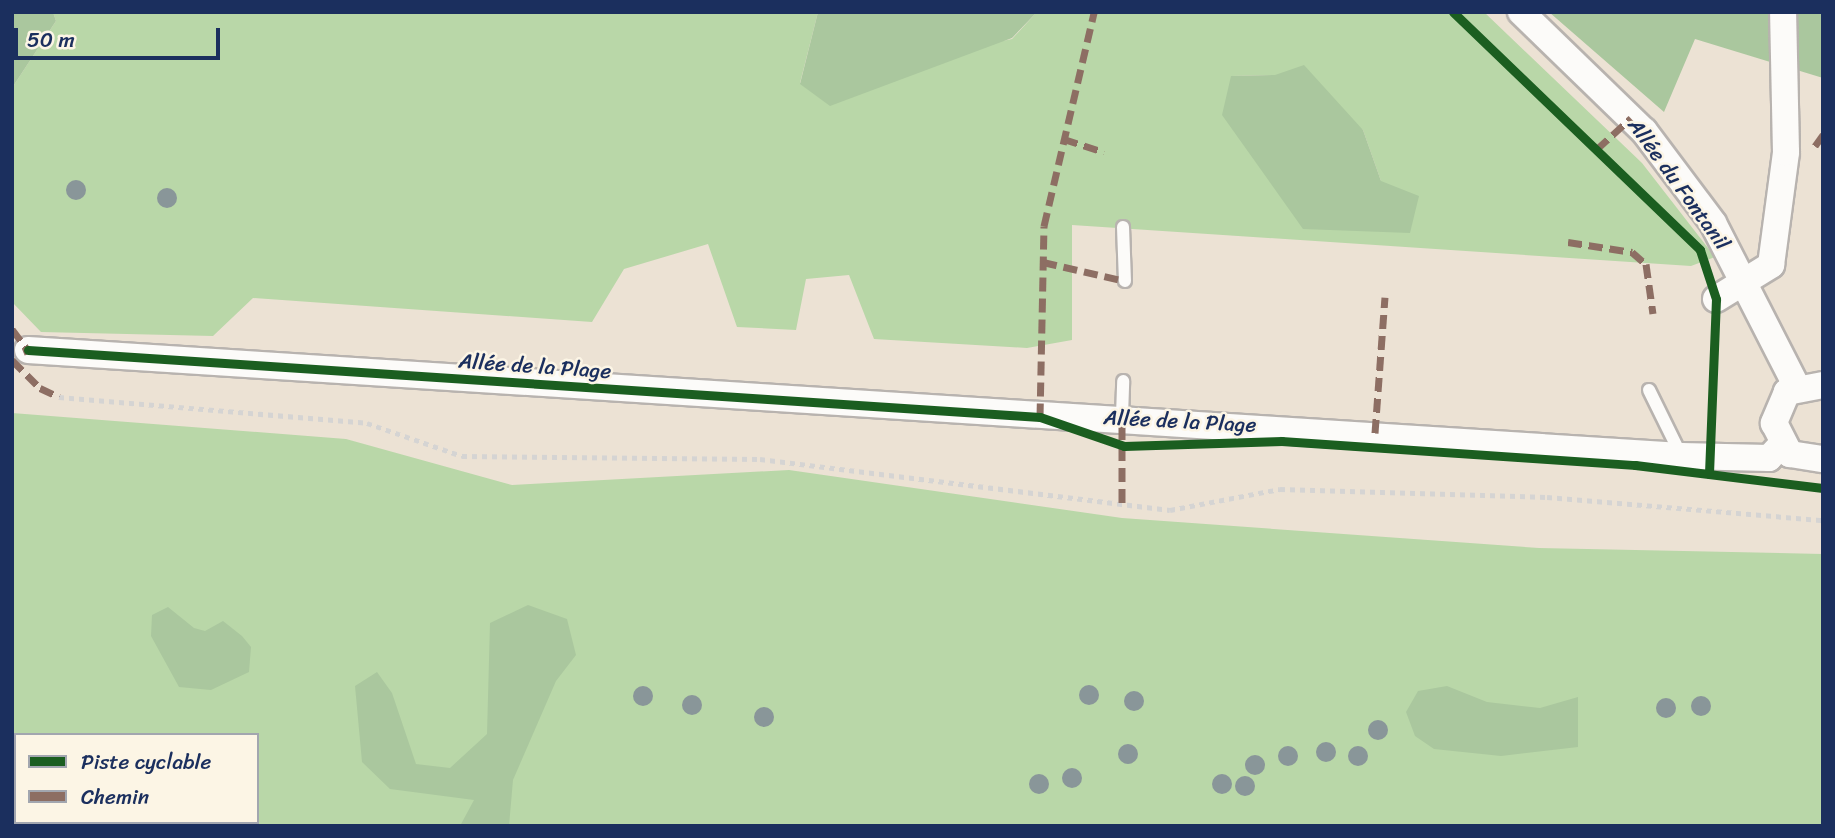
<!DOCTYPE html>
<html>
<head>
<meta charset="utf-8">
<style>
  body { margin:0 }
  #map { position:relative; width:1835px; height:838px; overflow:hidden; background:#ece2d4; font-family:Sriracha,sans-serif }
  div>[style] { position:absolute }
  .green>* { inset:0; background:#b9d7a8 }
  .forest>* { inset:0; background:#aac79e }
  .path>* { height:4.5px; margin-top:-2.25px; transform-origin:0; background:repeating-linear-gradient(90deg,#d5d4d3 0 5px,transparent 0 10px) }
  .roads { filter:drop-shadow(2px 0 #b8b3af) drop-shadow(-2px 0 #b8b3af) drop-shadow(0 2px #b8b3af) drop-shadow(0 -2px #b8b3af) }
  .lane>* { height:12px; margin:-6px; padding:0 6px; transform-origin:6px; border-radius:6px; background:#fcfbf9 }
  .street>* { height:26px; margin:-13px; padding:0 13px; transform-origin:13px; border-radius:13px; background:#fcfbf9 }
  .quiet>* { height:7px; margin-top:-3.5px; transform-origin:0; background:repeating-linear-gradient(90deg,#8d6e63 0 14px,transparent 0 21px) }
  .cycleway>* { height:9px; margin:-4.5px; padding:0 4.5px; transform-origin:4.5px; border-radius:4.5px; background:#1b5e20 }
  .trees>* { width:20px; height:20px; margin:-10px; border-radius:50%; background:#899699 }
  span { translate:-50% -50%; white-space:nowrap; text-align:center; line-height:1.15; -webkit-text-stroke:5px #fcf5e5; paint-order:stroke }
  .street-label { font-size:21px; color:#1b2f5e }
  .frame { position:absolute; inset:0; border:14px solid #1b2f5e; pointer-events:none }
  .legend { position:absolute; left:14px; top:733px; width:245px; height:91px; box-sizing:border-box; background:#fcf5e5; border:2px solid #a2a6af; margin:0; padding:9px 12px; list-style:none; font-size:21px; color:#1b2f5e }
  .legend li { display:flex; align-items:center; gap:14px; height:35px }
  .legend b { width:35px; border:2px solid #a2a6af }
  .scale { position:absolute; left:14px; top:28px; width:206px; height:32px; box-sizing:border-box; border:4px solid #1b2f5e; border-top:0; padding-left:9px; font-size:21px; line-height:24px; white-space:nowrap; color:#1b2f5e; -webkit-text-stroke:5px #fcf5e5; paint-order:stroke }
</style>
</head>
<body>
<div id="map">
  <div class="green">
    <div style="clip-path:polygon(evenodd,53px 12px,818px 12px,800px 83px,1012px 39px,1037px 12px,1484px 12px,1642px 163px,1715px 257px,1691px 266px,1072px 225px,1072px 340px,1027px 348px,874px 339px,849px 275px,806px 279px,796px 330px,737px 327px,708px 244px,624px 269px,592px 322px,253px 298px,213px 336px,41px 332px,12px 302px,12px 88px,56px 21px,53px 12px,1275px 75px,1363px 130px,1381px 181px,1232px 76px,1275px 75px)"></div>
    <div style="clip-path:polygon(evenodd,12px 413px,346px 439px,512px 485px,789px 470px,1122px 518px,1539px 548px,1823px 554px,1823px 826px,12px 826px,12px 413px,16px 735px,257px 735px,257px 822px,16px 822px,16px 735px)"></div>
  </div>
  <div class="forest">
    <div style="clip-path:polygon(12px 12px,53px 12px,56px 21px,12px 88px)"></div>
    <div style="clip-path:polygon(818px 12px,1037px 12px,1012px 38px,830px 106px,800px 84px)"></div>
    <div style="clip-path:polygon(1549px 12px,1823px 12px,1823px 78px,1695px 39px,1664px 112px)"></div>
    <div style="clip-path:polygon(1304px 65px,1363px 130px,1381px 181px,1419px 196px,1410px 233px,1303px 229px,1222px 115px,1231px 76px,1275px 75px)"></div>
    <div style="clip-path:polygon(528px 605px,567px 619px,576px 655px,556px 681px,513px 780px,509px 826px,460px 826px,474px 800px,390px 789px,362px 762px,355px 686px,377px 672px,392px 693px,416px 764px,450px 768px,487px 734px,490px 623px)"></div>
    <div style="clip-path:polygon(168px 607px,194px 628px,205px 631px,223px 621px,242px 636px,251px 647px,249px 672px,211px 690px,179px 687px,151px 636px,152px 615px)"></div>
    <div style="clip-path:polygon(1447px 686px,1487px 702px,1540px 708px,1578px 697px,1578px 747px,1501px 756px,1434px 749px,1415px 736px,1406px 712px,1418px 691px)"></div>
  </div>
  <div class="path">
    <div style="left:59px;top:397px;width:309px;rotate:4.8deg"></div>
    <div style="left:367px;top:423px;width:101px;rotate:19.2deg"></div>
    <div style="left:462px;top:456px;width:298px;rotate:0.6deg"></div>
    <div style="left:760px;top:459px;width:413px;rotate:7.1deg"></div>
    <div style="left:1170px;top:510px;width:112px;rotate:-10.8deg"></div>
    <div style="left:1280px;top:489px;width:267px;rotate:1.7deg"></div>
    <div style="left:1547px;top:497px;width:277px;rotate:4.8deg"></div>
  </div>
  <div class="roads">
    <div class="lane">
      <div style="left:1123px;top:227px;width:54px;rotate:87.9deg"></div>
      <div style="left:1649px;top:390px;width:72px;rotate:63.8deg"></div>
      <div style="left:1122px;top:416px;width:35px;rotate:-88deg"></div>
    </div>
    <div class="street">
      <div style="left:1521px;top:12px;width:171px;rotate:44.1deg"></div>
      <div style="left:1644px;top:131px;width:115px;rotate:53.1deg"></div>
      <div style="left:1713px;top:223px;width:184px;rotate:62.9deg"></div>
      <div style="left:1716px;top:299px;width:65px;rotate:-31.7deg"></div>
      <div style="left:1771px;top:265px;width:114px;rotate:-82.4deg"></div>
      <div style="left:1786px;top:152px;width:140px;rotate:-91.2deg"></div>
      <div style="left:28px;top:350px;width:1656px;rotate:3.67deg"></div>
      <div style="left:1681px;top:456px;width:88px;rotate:1.3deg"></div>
      <div style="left:1769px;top:458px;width:18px;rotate:-47deg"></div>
      <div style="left:1823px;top:385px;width:37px;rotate:169deg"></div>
      <div style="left:1787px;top:392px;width:34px;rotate:113deg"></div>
      <div style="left:1774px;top:423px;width:35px;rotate:63deg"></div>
      <div style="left:1790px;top:454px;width:33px;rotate:9deg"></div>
    </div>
  </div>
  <div class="quiet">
    <div style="left:1064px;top:139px;width:42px;rotate:18deg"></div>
    <div style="left:1815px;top:146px;width:14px;rotate:-54deg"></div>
    <div style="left:1597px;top:149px;width:46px;rotate:-42.4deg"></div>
    <div style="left:1568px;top:242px;width:65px;rotate:8.9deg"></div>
    <div style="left:1632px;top:252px;width:18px;rotate:41deg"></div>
    <div style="left:1646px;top:264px;width:50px;rotate:82deg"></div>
    <div style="left:1043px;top:262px;width:84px;rotate:13deg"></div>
    <div style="left:12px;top:329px;width:26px;rotate:53deg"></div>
    <div style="left:28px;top:350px;width:5px;rotate:158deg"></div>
    <div style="left:12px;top:360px;width:40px;rotate:45deg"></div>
    <div style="left:40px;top:388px;width:21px;rotate:25deg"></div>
    <div style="left:1040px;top:417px;width:191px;rotate:-88.8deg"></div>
    <div style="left:1044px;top:226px;width:220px;rotate:-76.8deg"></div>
    <div style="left:1375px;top:433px;width:136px;rotate:-85.8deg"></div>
    <div style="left:1122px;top:503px;width:87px;rotate:-90deg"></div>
  </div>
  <div class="cycleway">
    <div style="left:1453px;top:12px;width:343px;rotate:43.9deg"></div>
    <div style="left:1700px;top:250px;width:52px;rotate:71.9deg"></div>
    <div style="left:1716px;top:299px;width:175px;rotate:92.3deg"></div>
    <div style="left:28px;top:350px;width:1014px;rotate:3.79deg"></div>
    <div style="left:1040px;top:417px;width:89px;rotate:19deg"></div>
    <div style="left:1124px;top:446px;width:158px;rotate:-1.8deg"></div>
    <div style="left:1282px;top:441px;width:354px;rotate:3.9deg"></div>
    <div style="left:1635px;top:465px;width:189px;rotate:7deg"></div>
  </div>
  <div class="trees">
    <div style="left:76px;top:190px"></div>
    <div style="left:167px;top:198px"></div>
    <div style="left:1089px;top:695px"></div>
    <div style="left:643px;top:696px"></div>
    <div style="left:1134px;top:701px"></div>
    <div style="left:692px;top:705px"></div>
    <div style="left:1701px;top:706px"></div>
    <div style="left:1666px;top:708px"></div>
    <div style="left:764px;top:717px"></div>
    <div style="left:1378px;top:730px"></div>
    <div style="left:1326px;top:752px"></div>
    <div style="left:1128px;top:754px"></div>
    <div style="left:1288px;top:756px"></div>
    <div style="left:1358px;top:756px"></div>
    <div style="left:1255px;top:765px"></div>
    <div style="left:1072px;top:778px"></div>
    <div style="left:1039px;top:784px"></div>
    <div style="left:1222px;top:784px"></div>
    <div style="left:1245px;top:786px"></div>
  </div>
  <div class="street-label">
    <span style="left:1679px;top:184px;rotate:54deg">Allée du Fontanil</span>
    <span style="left:535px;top:366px;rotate:4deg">Allée de la Plage</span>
    <span style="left:1180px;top:421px;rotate:3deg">Allée de la Plage</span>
  </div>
  <div class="frame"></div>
  <ul class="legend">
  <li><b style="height:9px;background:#1b5e20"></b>Piste cyclable</li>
  <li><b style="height:9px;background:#8d6e63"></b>Chemin</li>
  </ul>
  <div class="scale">50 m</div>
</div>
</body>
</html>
